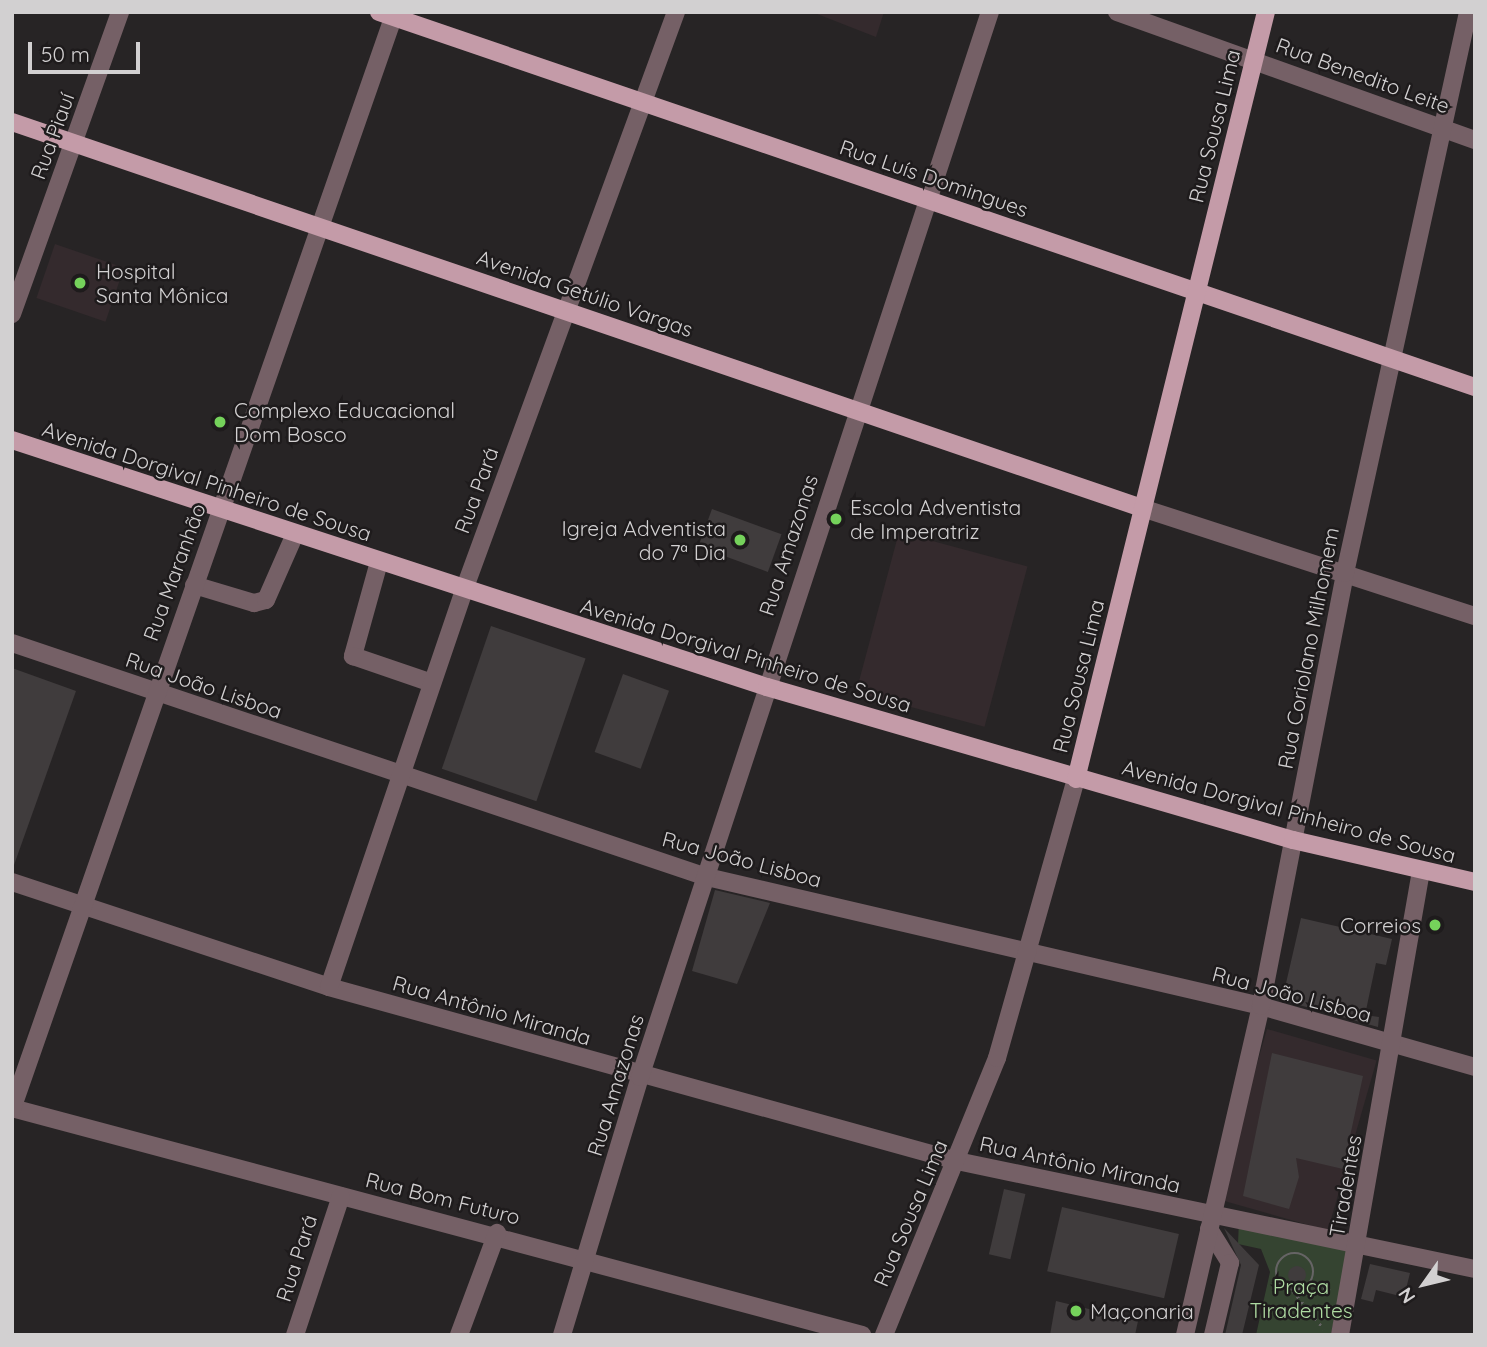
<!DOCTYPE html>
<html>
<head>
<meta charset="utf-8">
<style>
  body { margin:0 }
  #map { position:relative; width:1487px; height:1347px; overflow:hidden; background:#272425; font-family:Quicksand,sans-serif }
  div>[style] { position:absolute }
  .built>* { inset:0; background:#342a2d; transform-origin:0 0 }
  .green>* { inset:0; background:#354431 }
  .building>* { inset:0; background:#403c3d; transform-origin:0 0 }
  .round { border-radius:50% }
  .path>* { height:2.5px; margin-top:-1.25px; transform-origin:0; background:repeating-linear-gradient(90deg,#666465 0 2px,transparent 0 7px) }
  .path>.ring { margin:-1.25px; padding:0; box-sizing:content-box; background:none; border:2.5px solid #666465; border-radius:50% }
  .minor>* { height:18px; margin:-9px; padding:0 9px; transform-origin:9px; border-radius:9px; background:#756066 }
  .major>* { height:18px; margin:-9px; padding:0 9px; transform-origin:9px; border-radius:9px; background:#c49ba8 }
  .dots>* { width:19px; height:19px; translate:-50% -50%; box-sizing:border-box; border:4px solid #1e1b1c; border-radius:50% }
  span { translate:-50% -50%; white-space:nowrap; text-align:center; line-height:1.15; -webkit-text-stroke:5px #1e1b1c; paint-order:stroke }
  .street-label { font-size:21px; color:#d2d0d1 }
  .poi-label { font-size:21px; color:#d2d0d1 }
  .left { translate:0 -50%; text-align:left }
  .right { translate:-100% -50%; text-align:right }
  .park-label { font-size:21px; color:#aedba2 }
  .frame { position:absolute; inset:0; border:14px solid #d2d0d1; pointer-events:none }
  .north { position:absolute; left:1389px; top:1249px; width:70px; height:70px; -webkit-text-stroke:5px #1e1b1c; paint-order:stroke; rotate:236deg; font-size:19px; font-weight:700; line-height:28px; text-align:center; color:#d2d0d1 }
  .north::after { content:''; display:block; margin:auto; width:24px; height:32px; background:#d2d0d1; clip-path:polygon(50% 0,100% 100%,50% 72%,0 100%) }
  .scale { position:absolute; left:28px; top:42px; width:112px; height:32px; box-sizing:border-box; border:4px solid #d2d0d1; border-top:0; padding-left:9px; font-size:21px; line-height:24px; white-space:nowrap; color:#d2d0d1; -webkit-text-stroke:5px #1e1b1c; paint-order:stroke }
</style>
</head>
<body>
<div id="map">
  <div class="built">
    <div style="clip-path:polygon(812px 12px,884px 12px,876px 37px)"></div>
    <div style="left:55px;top:244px;width:73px;height:57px;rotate:19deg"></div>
    <div style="left:899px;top:532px;width:133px;height:166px;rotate:15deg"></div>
    <div style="left:1267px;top:1029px;width:114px;height:177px;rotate:16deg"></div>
  </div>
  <div class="green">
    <div style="clip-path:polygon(1239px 1219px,1348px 1248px,1331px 1335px,1256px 1335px,1270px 1272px,1261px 1249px,1238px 1244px)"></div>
  </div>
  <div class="building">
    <div style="left:712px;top:509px;width:74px;height:40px;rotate:20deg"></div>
    <div style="left:491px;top:626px;width:100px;height:151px;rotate:19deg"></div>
    <div style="clip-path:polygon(12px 668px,76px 691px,14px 865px,12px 865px)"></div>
    <div style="left:623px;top:674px;width:49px;height:83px;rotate:20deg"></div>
    <div style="clip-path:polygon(715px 890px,770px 903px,737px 984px,692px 971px)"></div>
    <div style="clip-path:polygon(1301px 918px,1392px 939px,1386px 965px,1376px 963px,1365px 1015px,1379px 1017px,1378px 1027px,1274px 998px,1276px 991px,1284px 992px)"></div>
    <div style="clip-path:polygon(1272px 1053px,1363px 1076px,1343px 1169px,1296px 1158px,1299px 1177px,1289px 1209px,1243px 1196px)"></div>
    <div style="left:1004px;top:1189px;width:22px;height:67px;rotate:13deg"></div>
    <div style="left:1062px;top:1207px;width:120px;height:66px;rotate:13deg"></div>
    <div style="clip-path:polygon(1224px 1228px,1259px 1265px,1242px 1335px,1225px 1335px,1241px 1265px)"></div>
    <div style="clip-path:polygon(1370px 1264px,1410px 1273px,1404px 1297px,1376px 1290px,1373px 1302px,1361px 1299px)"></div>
    <div class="round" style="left:1288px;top:1266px;width:18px;height:18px"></div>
    <div style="clip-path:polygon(1056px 1301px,1138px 1321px,1135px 1335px,1050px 1335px)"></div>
  </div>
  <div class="path">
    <div class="ring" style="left:1276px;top:1253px;width:35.5px;height:35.5px"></div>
    <div style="left:1310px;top:1284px;width:21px;rotate:17deg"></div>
    <div style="left:1293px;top:1291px;width:49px;rotate:50.8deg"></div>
  </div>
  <div class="minor">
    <div style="left:1117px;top:12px;width:380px;rotate:19.7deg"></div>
    <div style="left:12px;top:314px;width:321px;rotate:-70.3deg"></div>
    <div style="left:1142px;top:508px;width:350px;rotate:18deg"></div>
    <div style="left:379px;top:562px;width:98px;rotate:105.5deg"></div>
    <div style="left:353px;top:656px;width:83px;rotate:18.9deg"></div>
    <div style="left:194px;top:585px;width:63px;rotate:16.7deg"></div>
    <div style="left:254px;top:603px;width:12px;rotate:-14deg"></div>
    <div style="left:266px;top:600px;width:72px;rotate:-66.3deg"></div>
    <div style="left:12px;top:643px;width:733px;rotate:18.61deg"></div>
    <div style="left:707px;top:877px;width:569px;rotate:13.11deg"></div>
    <div style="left:1261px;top:1006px;width:223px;rotate:15.9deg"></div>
    <div style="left:12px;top:882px;width:334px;rotate:18.3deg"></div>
    <div style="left:329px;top:987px;width:652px;rotate:15.49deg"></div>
    <div style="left:957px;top:1161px;width:529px;rotate:11.78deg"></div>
    <div style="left:329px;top:987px;width:419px;rotate:-71.2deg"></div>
    <div style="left:464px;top:590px;width:616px;rotate:-69.86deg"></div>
    <div style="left:12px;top:1108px;width:880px;rotate:14.95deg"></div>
    <div style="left:12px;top:1109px;width:1162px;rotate:-70.75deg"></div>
    <div style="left:1209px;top:1229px;width:40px;rotate:58deg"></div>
    <div style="left:1230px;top:1263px;width:74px;rotate:103.3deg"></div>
    <div style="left:295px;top:1335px;width:146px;rotate:-71.7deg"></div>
    <div style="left:459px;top:1335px;width:109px;rotate:-69.6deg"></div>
    <div style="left:562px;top:1335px;width:270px;rotate:-73.2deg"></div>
    <div style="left:640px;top:1077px;width:1121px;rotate:-71.81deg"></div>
    <div style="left:884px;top:1335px;width:299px;rotate:-67.8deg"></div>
    <div style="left:997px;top:1058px;width:290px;rotate:-74.2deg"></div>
    <div style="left:1185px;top:1335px;width:338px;rotate:-77deg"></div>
    <div style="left:1261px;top:1006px;width:441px;rotate:-79deg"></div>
    <div style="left:1345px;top:573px;width:574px;rotate:-77.63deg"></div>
    <div style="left:1340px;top:1335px;width:471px;rotate:-80.1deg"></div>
  </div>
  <div class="major">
    <div style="left:379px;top:12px;width:1158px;rotate:18.89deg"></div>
    <div style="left:12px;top:122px;width:1194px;rotate:18.86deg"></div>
    <div style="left:12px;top:440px;width:794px;rotate:18.12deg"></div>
    <div style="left:767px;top:687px;width:548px;rotate:16.22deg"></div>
    <div style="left:1293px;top:840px;width:187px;rotate:13deg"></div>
    <div style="left:1076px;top:779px;width:790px;rotate:-76.09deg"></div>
  </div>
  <div class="dots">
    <div style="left:80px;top:283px;background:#75d25b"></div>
    <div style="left:220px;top:422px;background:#75d25b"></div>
    <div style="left:836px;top:519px;background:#75d25b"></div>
    <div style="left:740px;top:540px;background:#75d25b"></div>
    <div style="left:1435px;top:925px;background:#75d25b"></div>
    <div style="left:1076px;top:1311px;background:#75d25b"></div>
  </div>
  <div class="street-label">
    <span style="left:1363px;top:75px;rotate:20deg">Rua Benedito Leite</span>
    <span style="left:1214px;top:126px;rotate:-76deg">Rua Sousa Lima</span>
    <span style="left:52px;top:136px;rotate:-70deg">Rua Piauí</span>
    <span style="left:934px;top:178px;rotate:19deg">Rua Luís Domingues</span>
    <span style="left:585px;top:293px;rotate:19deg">Avenida Getúlio Vargas</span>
    <span style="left:207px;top:481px;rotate:18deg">Avenida Dorgival Pinheiro de Sousa</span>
    <span style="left:476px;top:490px;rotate:-70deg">Rua Pará</span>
    <span style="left:788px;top:545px;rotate:-72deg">Rua Amazonas</span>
    <span style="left:174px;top:572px;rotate:-70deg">Rua Maranhão</span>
    <span style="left:1308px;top:648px;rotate:-79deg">Rua Coriolano Milhomem</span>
    <span style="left:746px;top:655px;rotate:17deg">Avenida Dorgival Pinheiro de Sousa</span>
    <span style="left:1078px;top:676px;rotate:-76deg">Rua Sousa Lima</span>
    <span style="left:204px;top:685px;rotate:19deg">Rua João Lisboa</span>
    <span style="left:1289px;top:811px;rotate:15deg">Avenida Dorgival Pinheiro de Sousa</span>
    <span style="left:742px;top:859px;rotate:15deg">Rua João Lisboa</span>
    <span style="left:1292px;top:994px;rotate:15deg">Rua João Lisboa</span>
    <span style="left:492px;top:1010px;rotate:16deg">Rua Antônio Miranda</span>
    <span style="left:615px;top:1085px;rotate:-73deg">Rua Amazonas</span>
    <span style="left:1080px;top:1164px;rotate:12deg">Rua Antônio Miranda</span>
    <span style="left:1345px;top:1186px;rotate:-80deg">Tiradentes</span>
    <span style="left:443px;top:1198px;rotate:14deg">Rua Bom Futuro</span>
    <span style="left:910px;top:1213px;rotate:-67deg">Rua Sousa Lima</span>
    <span style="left:296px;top:1258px;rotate:-72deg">Rua Pará</span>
  </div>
  <div class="poi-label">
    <span class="left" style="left:96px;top:283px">Hospital<br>Santa Mônica</span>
    <span class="left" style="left:234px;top:422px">Complexo Educacional<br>Dom Bosco</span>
    <span class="left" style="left:850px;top:519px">Escola Adventista<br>de Imperatriz</span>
    <span class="right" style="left:726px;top:540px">Igreja Adventista<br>do 7ª Dia</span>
    <span class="right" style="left:1421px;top:925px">Correios</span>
    <span class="left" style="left:1090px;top:1311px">Maçonaria</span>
  </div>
  <div class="park-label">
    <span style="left:1301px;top:1298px">Praça<br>Tiradentes</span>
  </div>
  <div class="frame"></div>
  <div class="north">N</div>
  <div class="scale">50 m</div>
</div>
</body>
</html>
